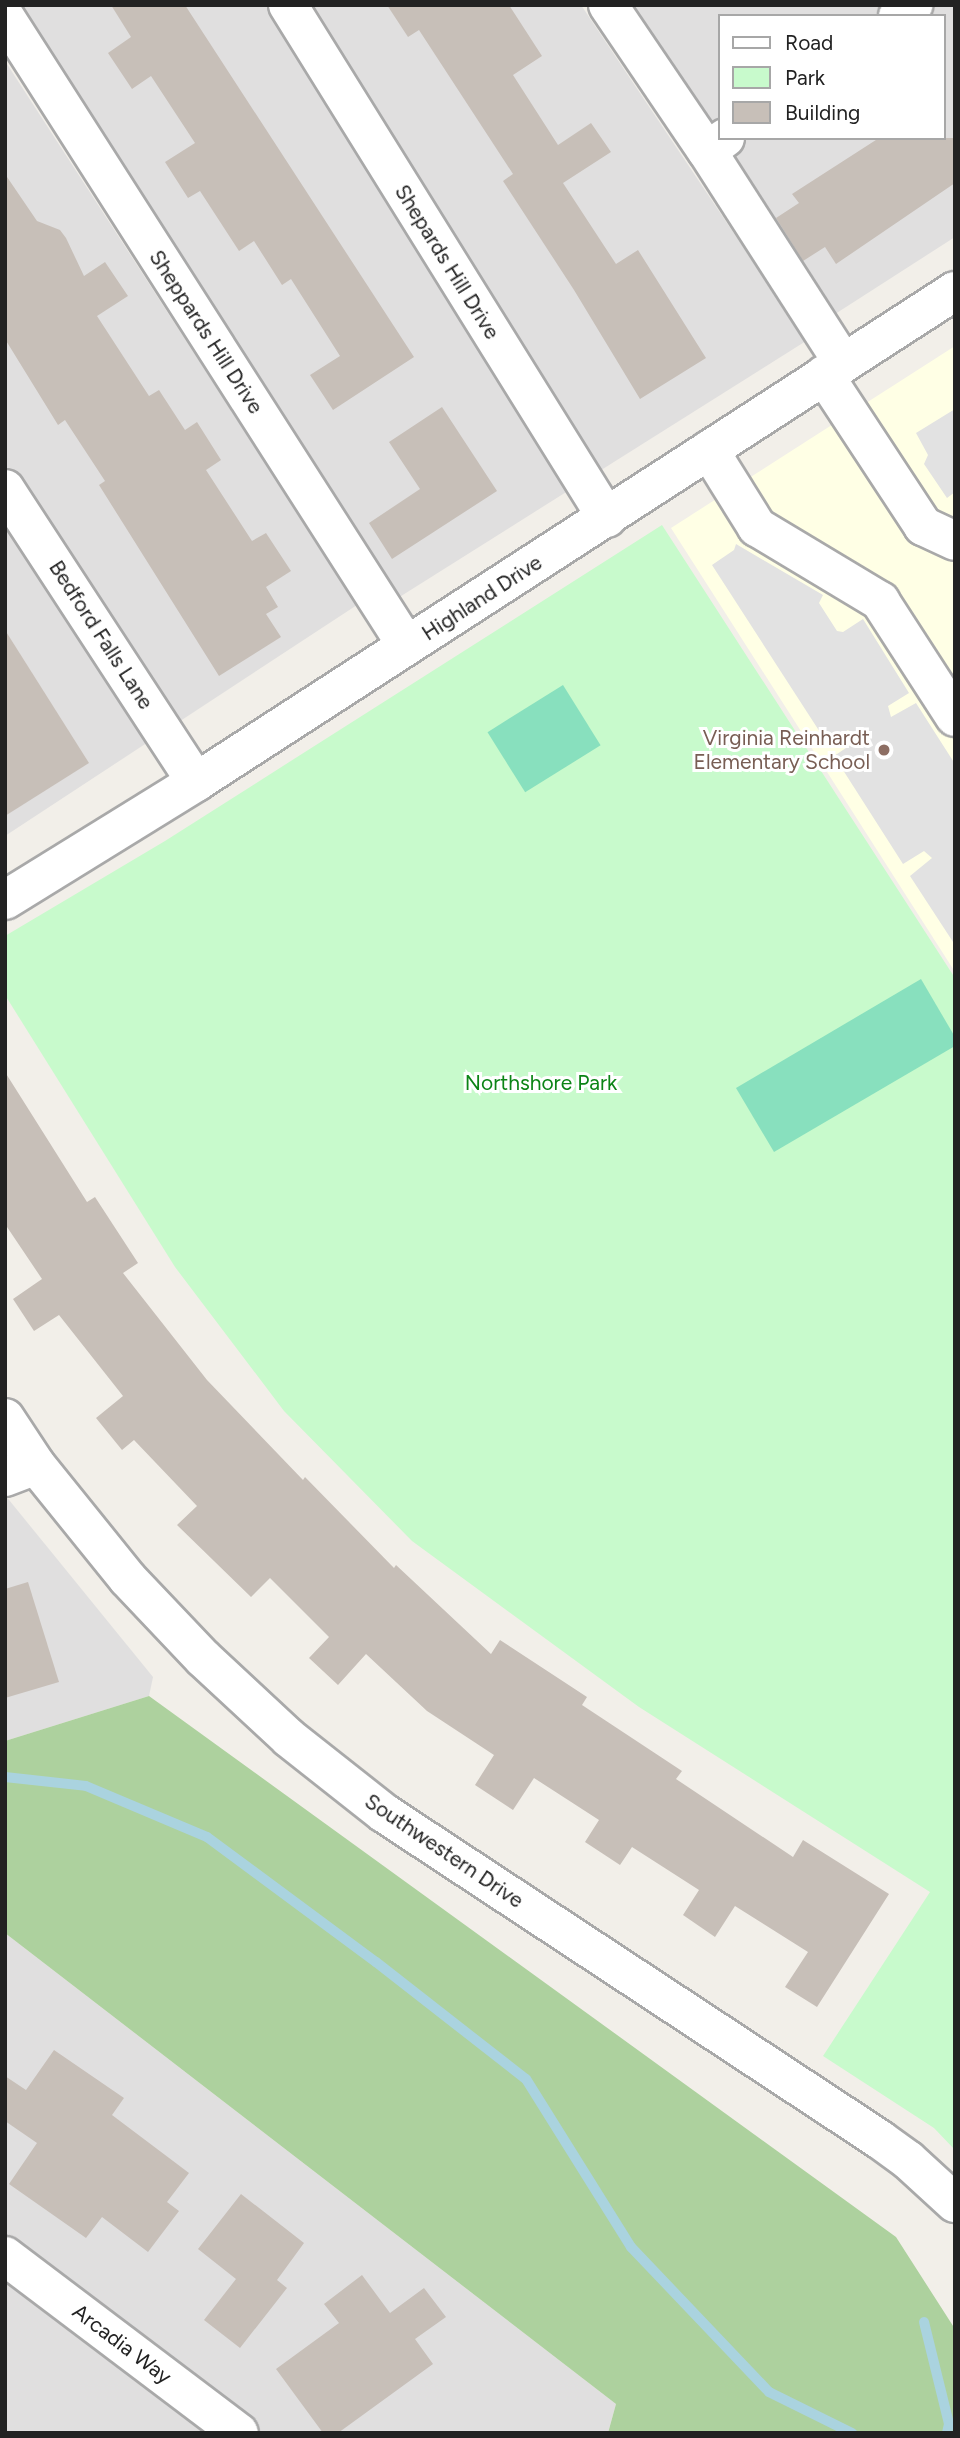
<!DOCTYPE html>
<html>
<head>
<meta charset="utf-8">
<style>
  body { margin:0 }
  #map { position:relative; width:960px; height:2438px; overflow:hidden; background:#f2efe9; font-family:Figtree,sans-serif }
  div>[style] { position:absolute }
  .residential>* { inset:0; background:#e0dfdf }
  .education>* { inset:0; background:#ffffe5 }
  .forest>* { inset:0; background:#add19e }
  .park>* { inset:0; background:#c8facc }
  .pitch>* { inset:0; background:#88e0be; transform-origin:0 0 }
  .parking>* { inset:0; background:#e2e2e2 }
  .stream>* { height:10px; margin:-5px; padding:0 5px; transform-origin:5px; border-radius:5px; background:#aad3df }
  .building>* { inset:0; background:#c7bfb8 }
  .roads { filter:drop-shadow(2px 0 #a9a9a9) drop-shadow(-2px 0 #a9a9a9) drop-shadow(0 2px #a9a9a9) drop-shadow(0 -2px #a9a9a9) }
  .minor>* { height:38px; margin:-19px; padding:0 19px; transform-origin:19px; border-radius:19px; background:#fff }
  .dots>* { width:19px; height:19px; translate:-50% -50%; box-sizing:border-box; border:4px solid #fff; border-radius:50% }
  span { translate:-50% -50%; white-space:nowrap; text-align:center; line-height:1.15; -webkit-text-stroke:6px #fff; paint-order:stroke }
  .street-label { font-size:21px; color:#222 }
  .education-label { font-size:21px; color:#785e54 }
  .right { translate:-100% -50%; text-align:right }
  .park-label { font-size:21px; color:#0c8416 }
  .frame { position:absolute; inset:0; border:7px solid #222; pointer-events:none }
  .legend { position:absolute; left:718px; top:14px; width:228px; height:126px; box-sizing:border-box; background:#fff; border:2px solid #a7a7a7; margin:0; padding:9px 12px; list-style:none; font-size:21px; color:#222 }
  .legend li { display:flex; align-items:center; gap:14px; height:35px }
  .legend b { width:35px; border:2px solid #a7a7a7 }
</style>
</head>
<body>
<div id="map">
  <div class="residential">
    <div style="clip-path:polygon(5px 5px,581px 5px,806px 341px,390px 603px)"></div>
    <div style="clip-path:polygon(evenodd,625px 5px,955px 5px,955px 237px,832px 316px,625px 5px,720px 16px,944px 16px,944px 138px,720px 138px,720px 16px)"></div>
    <div style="clip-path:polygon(5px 61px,357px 605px,5px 836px)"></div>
    <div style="clip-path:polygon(5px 1495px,153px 1677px,149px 1696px,5px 1741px)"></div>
    <div style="clip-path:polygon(5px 1933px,616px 2404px,608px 2433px,5px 2433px)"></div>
  </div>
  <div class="education">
    <div style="clip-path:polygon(955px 346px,955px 972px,671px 528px)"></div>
  </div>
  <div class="forest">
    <div style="clip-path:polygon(149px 1696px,896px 2237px,955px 2329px,955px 2433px,608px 2433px,616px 2404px,5px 1933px,5px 1741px)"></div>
  </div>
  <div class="park">
    <div style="clip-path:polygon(662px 525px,955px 978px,955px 2150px,934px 2128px,823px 2056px,930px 1892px,639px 1707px,412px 1541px,284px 1411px,175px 1267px,5px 995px,5px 936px,165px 841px)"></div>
  </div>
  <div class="pitch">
    <div style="left:563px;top:685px;width:71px;height:89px;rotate:58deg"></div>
    <div style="clip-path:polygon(921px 979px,955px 1037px,955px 1046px,774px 1152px,736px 1088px)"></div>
  </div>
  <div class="parking">
    <div style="clip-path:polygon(955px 409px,955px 492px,947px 498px,924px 464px,928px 455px,916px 433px)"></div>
    <div style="clip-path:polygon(736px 544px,823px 595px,819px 603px,837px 631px,843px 632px,863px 619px,909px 693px,888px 706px,891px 717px,916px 703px,955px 764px,955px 945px,910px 876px,932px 858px,924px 851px,903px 864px,834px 756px,855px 742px,856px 738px,848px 730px,827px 743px,712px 565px,734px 550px)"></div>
  </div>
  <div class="stream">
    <div style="left:5px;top:1777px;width:81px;rotate:6.3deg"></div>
    <div style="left:86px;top:1786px;width:131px;rotate:22.9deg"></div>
    <div style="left:207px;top:1837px;width:210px;rotate:36.5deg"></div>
    <div style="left:376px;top:1962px;width:190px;rotate:38deg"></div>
    <div style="left:526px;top:2079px;width:198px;rotate:58deg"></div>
    <div style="left:631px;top:2247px;width:200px;rotate:46.4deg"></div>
    <div style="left:769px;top:2392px;width:93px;rotate:26.3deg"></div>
    <div style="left:924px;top:2322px;width:105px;rotate:76.2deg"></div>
    <div style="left:949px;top:2424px;width:9px;rotate:103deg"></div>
  </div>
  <div class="building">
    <div style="clip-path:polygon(111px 5px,185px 5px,414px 357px,333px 410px,310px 375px,340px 356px,291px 279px,282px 285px,254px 241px,239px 251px,200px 191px,188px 198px,165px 162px,195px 143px,151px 76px,132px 89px,108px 53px,131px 37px)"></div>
    <div style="clip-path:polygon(387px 5px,509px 5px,542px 56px,513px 75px,558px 145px,591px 123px,611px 152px,563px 183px,616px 264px,638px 250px,706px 358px,640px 399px,574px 290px,503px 181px,513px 174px,419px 30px,408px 37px)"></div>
    <div style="clip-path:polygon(879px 138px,955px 138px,955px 183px,836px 264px,825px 247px,803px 261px,776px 218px,799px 203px,792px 194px)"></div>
    <div style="clip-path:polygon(5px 174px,37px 221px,60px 230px,66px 238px,84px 276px,105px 262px,128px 296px,97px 316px,149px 396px,159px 390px,185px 430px,197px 422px,221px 460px,206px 470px,252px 541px,266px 533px,291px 571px,266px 587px,278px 607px,266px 614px,281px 637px,219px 676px,99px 485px,105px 481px,65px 420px,58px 425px,5px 339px)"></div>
    <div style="clip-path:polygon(442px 407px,497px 491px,392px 559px,369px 523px,420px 489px,389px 442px)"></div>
    <div style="clip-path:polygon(5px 630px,89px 763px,5px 816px)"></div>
    <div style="clip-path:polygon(5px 1072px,87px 1202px,95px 1197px,138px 1263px,123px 1273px,207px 1380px,303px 1480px,305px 1477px,394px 1568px,396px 1565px,491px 1654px,500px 1640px,587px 1697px,582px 1705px,682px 1771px,676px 1779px,793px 1857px,803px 1840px,889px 1894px,817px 2007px,785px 1987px,808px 1952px,735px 1906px,715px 1937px,683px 1915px,699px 1890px,632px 1847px,620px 1865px,585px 1842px,599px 1820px,534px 1778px,513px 1810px,475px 1785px,494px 1755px,427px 1711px,366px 1654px,338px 1685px,309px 1658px,329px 1637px,270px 1578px,251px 1597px,177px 1525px,197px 1506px,134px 1440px,122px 1450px,96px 1418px,123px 1396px,59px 1315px,34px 1331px,13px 1299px,42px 1279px,5px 1224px)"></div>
    <div style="clip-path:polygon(28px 1582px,59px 1682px,5px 1698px,5px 1589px)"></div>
    <div style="clip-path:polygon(54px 2050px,124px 2098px,112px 2115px,189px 2173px,167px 2202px,179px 2211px,148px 2252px,102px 2217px,86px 2238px,9px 2184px,37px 2143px,5px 2121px,5px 2076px,26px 2090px)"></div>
    <div style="clip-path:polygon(241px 2194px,304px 2243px,277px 2280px,287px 2288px,240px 2348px,204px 2320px,236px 2279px,198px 2249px)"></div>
    <div style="clip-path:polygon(362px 2275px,390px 2313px,424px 2288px,446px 2317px,415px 2339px,433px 2364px,338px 2433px,323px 2433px,276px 2369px,339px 2323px,324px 2304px)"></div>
  </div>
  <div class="roads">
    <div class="minor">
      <div style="left:288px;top:5px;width:604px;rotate:58.13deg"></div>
      <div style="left:608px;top:5px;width:176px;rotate:55.9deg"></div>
      <div style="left:898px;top:16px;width:19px;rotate:-36deg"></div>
      <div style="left:5px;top:17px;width:746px;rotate:57.42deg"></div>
      <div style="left:725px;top:138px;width:22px;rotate:144deg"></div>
      <div style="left:707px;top:151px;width:252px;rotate:57.3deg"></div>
      <div style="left:824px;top:375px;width:181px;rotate:56.7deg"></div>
      <div style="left:923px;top:526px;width:35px;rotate:25deg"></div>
      <div style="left:709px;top:450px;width:91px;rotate:58.1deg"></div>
      <div style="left:757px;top:527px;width:144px;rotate:31deg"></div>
      <div style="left:880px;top:601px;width:138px;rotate:57.1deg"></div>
      <div style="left:5px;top:489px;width:350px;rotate:56.9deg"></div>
      <div style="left:5px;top:900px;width:225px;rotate:-31.7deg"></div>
      <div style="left:196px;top:782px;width:904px;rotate:-32.9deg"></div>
      <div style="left:5px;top:1418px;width:56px;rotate:56.6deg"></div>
      <div style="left:36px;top:1465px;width:146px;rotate:51.1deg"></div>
      <div style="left:128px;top:1579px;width:109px;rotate:46.5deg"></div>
      <div style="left:203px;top:1658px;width:117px;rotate:42.9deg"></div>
      <div style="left:289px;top:1738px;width:121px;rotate:38.3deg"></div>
      <div style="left:384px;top:1813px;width:593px;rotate:33.37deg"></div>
      <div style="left:879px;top:2139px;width:36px;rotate:36deg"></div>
      <div style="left:908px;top:2160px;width:64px;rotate:42.5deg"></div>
      <div style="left:5px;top:1477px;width:33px;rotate:-21deg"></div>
      <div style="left:5px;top:2256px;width:293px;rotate:37.1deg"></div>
    </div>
  </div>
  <div class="dots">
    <div style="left:884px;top:750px;background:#8d6e63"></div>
  </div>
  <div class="street-label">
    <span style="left:447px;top:262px;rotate:58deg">Shepards Hill Drive</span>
    <span style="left:206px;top:332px;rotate:57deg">Sheppards Hill Drive</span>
    <span style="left:482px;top:598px;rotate:-33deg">Highland Drive</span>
    <span style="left:101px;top:635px;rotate:57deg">Bedford Falls Lane</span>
    <span style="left:444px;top:1851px;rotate:34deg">Southwestern Drive</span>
    <span style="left:122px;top:2344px;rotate:37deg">Arcadia Way</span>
  </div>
  <div class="education-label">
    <span class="right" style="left:870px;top:750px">Virginia Reinhardt<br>Elementary School</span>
  </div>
  <div class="park-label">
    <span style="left:541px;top:1083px">Northshore Park</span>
  </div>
  <div class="frame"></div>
  <ul class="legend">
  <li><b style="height:9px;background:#fff"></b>Road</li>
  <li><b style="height:19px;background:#c8facc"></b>Park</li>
  <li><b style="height:19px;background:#c7bfb8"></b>Building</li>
  </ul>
</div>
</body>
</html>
